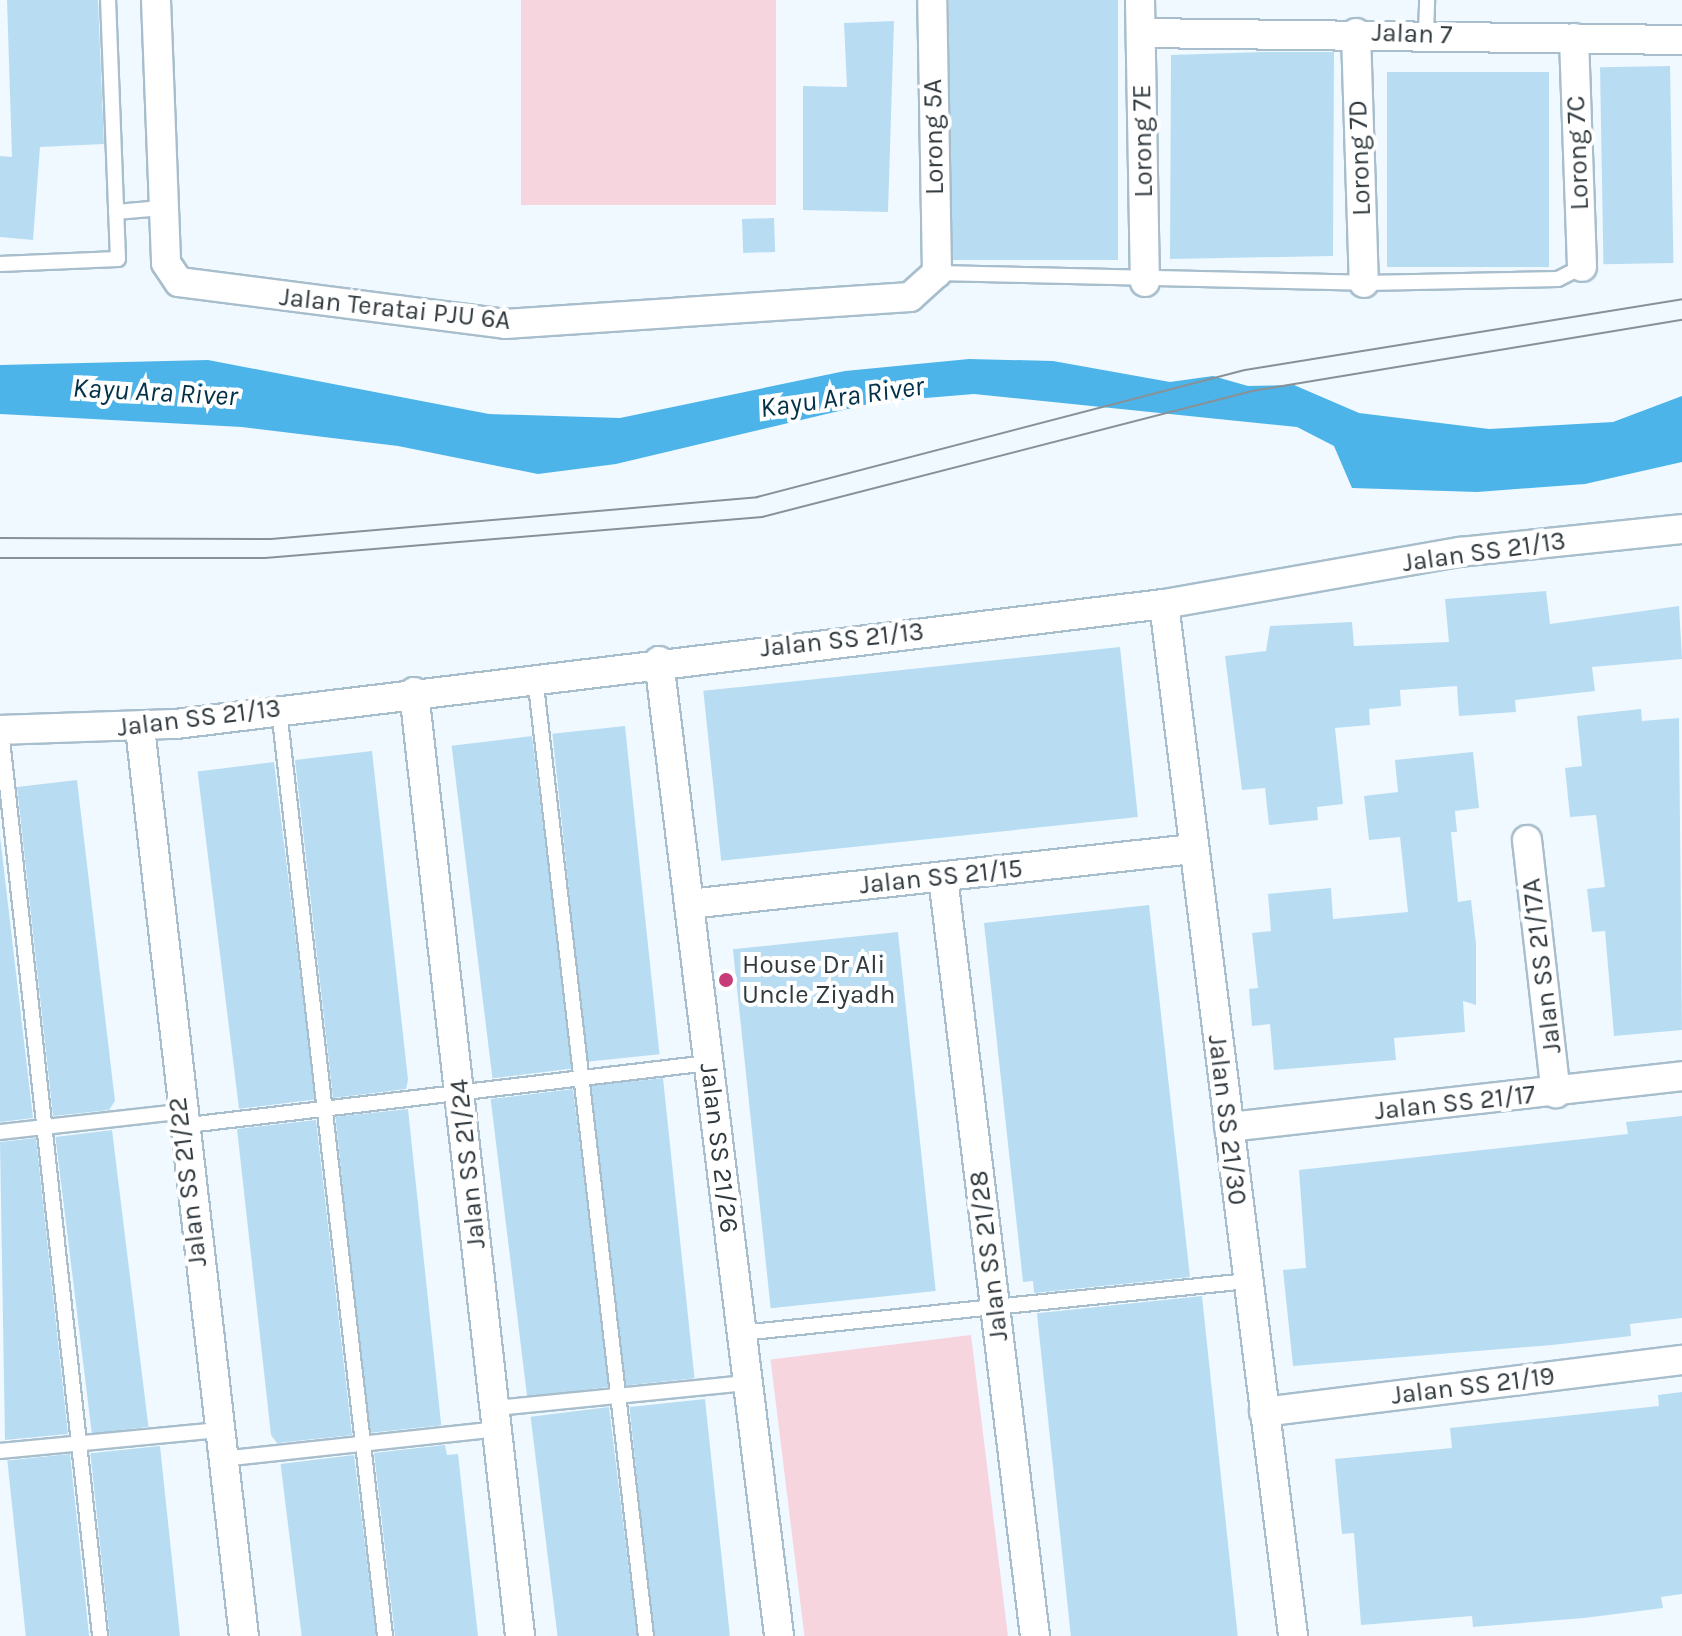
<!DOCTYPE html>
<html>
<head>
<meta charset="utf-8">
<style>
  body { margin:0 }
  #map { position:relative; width:1682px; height:1636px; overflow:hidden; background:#f0f9ff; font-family:Karla,sans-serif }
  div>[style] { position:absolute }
  .green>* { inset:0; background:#f7d5df; transform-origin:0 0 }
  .water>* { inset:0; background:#4db4ea }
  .building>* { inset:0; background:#b8ddf3; transform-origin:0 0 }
  .roads { filter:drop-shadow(2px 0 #a8becc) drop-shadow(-2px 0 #a8becc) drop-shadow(0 2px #a8becc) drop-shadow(0 -2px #a8becc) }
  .lane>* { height:14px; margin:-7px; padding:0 7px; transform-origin:7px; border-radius:7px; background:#fff }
  .street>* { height:28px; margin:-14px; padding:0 14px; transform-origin:14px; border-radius:14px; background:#fff }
  .tram>* { height:2px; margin:-1px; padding:0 1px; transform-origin:1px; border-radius:1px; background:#889196 }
  .dots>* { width:22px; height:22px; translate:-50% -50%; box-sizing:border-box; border:4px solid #fff; border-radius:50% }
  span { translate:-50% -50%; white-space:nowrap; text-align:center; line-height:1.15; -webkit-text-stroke:8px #fff; paint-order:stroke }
  .street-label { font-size:26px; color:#313a3f }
  .poi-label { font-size:26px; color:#313a3f }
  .left { translate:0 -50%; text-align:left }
  .water-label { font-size:28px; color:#033248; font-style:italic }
</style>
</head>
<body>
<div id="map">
  <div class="green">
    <div style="left:521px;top:0;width:255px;height:205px"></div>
    <div style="left:971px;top:1335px;width:303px;height:202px;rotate:83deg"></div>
  </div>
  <div class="water">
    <div style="clip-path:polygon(969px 359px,1053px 361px,1170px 382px,1213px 376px,1248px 386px,1294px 385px,1359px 413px,1489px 429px,1613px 422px,1682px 396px,1682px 462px,1585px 484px,1477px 492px,1352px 488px,1334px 446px,1297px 427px,974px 394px,877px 402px,616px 464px,538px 474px,398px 446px,242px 427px,0 414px,0 365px,208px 360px,489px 414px,620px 418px,845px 371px)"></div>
  </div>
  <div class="building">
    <div style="clip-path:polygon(7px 0,98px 0,104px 144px,40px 147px,33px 240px,0 237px,0 156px,12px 157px)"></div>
    <div style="left:949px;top:0;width:169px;height:260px"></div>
    <div style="clip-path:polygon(894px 21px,888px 212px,803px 210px,803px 86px,847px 87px,844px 23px)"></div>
    <div style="clip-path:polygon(1263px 52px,1334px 52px,1333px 256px,1170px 259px,1171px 55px)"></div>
    <div style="left:1670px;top:66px;width:197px;height:70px;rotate:89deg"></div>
    <div style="left:1387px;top:72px;width:162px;height:195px"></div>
    <div style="left:774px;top:218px;width:34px;height:32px;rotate:88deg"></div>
    <div style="clip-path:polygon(1546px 591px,1550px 624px,1679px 606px,1682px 659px,1592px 667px,1595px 691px,1515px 700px,1516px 712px,1459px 716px,1457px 686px,1400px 690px,1401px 706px,1369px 709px,1370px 725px,1335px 728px,1343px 804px,1317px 807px,1318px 820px,1269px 825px,1265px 788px,1242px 790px,1225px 656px,1266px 651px,1270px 626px,1352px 622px,1354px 646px,1449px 642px,1445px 599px)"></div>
    <div style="left:1120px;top:647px;width:171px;height:419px;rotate:84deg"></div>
    <div style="clip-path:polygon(1641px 709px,1642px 721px,1679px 718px,1682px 1030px,1614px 1036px,1605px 931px,1592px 932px,1587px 889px,1605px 887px,1596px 815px,1570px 817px,1565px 768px,1582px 766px,1577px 716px)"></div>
    <div style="left:625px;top:726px;width:330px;height:73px;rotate:84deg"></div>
    <div style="left:532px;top:736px;width:335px;height:81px;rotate:83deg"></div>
    <div style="clip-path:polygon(372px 751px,408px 1080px,406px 1089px,333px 1098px,295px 760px)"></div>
    <div style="clip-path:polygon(1473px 752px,1479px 808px,1455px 811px,1457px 832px,1451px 832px,1458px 902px,1471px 900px,1476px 944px,1476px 1005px,1463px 1001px,1465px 1032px,1394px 1038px,1396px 1060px,1274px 1070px,1270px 1024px,1252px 1026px,1249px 989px,1258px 988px,1252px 933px,1271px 931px,1268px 894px,1331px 888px,1333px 919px,1408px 912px,1400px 837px,1369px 840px,1364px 796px,1398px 792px,1395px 760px)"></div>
    <div style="left:274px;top:762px;width:340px;height:77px;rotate:83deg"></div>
    <div style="clip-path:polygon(77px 780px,115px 1101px,109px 1110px,53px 1116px,17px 787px)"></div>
    <div style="clip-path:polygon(0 836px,33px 1118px,0 1122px)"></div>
    <div style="clip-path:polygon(1149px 905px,1190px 1277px,1034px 1293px,1033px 1281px,1023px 1282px,984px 923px)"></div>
    <div style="left:898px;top:932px;width:361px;height:166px;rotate:84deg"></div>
    <div style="left:663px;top:1078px;width:302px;height:72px;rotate:84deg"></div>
    <div style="left:573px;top:1089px;width:300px;height:83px;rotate:83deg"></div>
    <div style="left:408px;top:1109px;width:318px;height:73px;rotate:84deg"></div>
    <div style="clip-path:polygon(1682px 1116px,1682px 1318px,1630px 1324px,1631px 1336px,1552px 1345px,1293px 1366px,1283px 1270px,1306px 1268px,1299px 1170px,1628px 1134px,1626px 1122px)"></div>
    <div style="clip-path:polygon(316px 1120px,352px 1435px,277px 1443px,271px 1435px,237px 1129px)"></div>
    <div style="left:112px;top:1130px;width:299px;height:57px;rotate:83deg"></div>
    <div style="clip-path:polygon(36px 1138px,68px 1434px,5px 1440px,0 1142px)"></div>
    <div style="left:1202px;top:1296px;width:342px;height:166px;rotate:84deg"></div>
    <div style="clip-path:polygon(1682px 1392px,1682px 1594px,1661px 1597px,1663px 1608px,1584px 1618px,1473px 1627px,1472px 1616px,1361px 1625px,1354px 1533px,1342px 1534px,1335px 1459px,1452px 1448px,1450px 1428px,1659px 1406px,1658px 1395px)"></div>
    <div style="left:705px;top:1399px;width:238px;height:76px;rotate:84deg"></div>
    <div style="left:609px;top:1407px;width:231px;height:79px;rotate:83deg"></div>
    <div style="clip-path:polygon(445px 1445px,447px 1455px,458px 1454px,478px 1636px,395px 1636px,374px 1453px)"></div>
    <div style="left:160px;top:1446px;width:191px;height:70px;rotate:84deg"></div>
    <div style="left:70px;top:1454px;width:183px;height:63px;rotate:84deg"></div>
    <div style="left:354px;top:1455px;width:182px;height:74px;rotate:83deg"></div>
  </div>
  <div class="roads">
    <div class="lane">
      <div style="left:1426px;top:34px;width:34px;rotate:-88deg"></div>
      <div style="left:116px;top:212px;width:46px;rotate:-5deg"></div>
      <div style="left:0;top:264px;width:118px;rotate:-2.4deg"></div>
      <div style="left:118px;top:259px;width:259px;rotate:-92.2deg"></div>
      <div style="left:937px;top:273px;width:427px;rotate:1.3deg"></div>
      <div style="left:1364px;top:283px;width:194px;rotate:-1.2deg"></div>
      <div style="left:1558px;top:279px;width:27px;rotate:-27deg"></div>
      <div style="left:535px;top:677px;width:965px;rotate:83.4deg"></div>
      <div style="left:279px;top:710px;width:932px;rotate:83.47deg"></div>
      <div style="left:1px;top:730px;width:911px;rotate:83.76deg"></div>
      <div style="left:180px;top:1126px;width:532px;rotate:-6.8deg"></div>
      <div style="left:0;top:1132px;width:180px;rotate:-6.4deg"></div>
      <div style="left:741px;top:1333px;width:510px;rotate:-5.86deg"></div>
      <div style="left:496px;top:1408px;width:252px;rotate:-5.7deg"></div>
      <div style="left:0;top:1451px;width:220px;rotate:-5.5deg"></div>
      <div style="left:222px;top:1459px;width:278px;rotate:-6.2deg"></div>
    </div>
    <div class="street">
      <div style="left:156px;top:0;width:263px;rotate:87.8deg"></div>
      <div style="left:166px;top:263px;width:23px;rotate:56deg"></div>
      <div style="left:179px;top:282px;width:329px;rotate:7.3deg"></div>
      <div style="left:505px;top:324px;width:406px;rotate:-3.8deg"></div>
      <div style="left:910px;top:297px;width:36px;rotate:-42deg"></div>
      <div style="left:937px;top:273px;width:273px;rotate:-91deg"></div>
      <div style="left:1140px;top:0;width:282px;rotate:89deg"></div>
      <div style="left:1141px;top:33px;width:541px;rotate:0.74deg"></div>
      <div style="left:1356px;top:33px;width:250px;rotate:88.2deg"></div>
      <div style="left:1574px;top:38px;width:229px;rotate:88deg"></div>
      <div style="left:1164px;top:604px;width:1040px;rotate:82.87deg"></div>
      <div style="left:659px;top:661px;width:982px;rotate:82.98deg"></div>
      <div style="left:414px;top:692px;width:950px;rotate:83.59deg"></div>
      <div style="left:140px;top:728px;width:914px;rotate:83.47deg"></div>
      <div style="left:0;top:730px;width:176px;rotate:-2deg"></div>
      <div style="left:176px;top:724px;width:995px;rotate:-6.93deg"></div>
      <div style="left:1164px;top:604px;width:301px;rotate:-10deg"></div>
      <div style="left:1460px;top:552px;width:223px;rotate:-5.9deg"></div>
      <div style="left:1527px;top:840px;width:255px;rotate:83.5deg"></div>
      <div style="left:943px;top:877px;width:765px;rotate:83.09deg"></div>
      <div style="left:689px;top:904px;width:507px;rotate:-6.23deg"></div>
      <div style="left:1229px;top:1127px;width:456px;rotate:-6.4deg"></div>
      <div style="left:1264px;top:1412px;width:421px;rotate:-7.1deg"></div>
    </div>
  </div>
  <div class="tram">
    <div style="left:0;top:538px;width:271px;rotate:0.2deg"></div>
    <div style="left:271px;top:539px;width:488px;rotate:-4.9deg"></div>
    <div style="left:757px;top:497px;width:504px;rotate:-14.59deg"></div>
    <div style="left:1245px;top:370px;width:443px;rotate:-9.2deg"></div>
    <div style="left:0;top:558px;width:265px"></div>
    <div style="left:265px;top:558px;width:499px;rotate:-4.7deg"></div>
    <div style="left:762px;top:517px;width:506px;rotate:-14.42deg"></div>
    <div style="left:1252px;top:391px;width:436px;rotate:-9.4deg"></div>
  </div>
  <div class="dots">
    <div style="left:726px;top:980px;background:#c73d77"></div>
  </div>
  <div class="street-label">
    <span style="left:1412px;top:34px;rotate:2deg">Jalan 7</span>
    <span style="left:934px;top:137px;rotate:-91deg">Lorong 5A</span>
    <span style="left:1143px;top:141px;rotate:-91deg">Lorong 7E</span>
    <span style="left:1578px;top:153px;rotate:-92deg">Lorong 7C</span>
    <span style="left:1360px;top:158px;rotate:-92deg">Lorong 7D</span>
    <span style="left:395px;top:309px;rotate:6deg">Jalan Teratai PJU 6A</span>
    <span style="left:1484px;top:552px;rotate:-8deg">Jalan SS 21/13</span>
    <span style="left:842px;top:640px;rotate:-6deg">Jalan SS 21/13</span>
    <span style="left:199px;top:718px;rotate:-7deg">Jalan SS 21/13</span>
    <span style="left:941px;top:877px;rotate:-6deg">Jalan SS 21/15</span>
    <span style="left:1542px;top:966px;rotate:-97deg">Jalan SS 21/17A</span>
    <span style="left:1455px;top:1103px;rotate:-6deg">Jalan SS 21/17</span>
    <span style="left:1227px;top:1120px;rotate:83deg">Jalan SS 21/30</span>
    <span style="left:719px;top:1148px;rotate:83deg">Jalan SS 21/26</span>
    <span style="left:468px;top:1164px;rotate:-96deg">Jalan SS 21/24</span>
    <span style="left:188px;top:1182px;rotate:-97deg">Jalan SS 21/22</span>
    <span style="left:989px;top:1256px;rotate:-97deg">Jalan SS 21/28</span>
    <span style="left:1473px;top:1386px;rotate:-7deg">Jalan SS 21/19</span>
  </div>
  <div class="poi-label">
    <span class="left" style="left:742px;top:980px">House Dr Ali<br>Uncle Ziyadh</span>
  </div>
  <div class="water-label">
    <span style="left:155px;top:392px;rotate:3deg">Kayu Ara River</span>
    <span style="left:842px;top:397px;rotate:-8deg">Kayu Ara River</span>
  </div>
</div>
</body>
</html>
